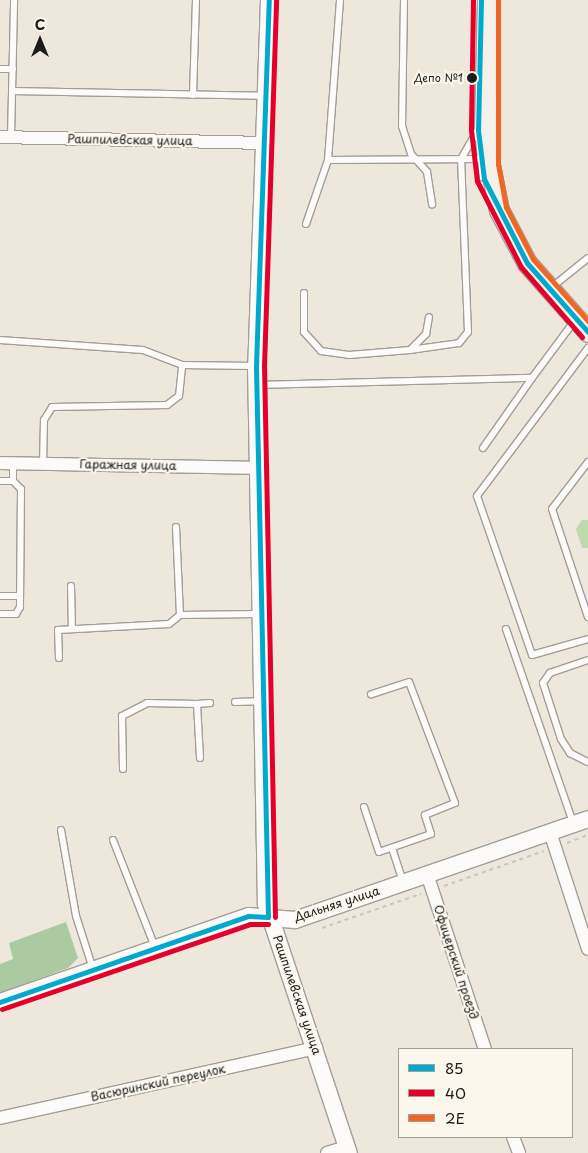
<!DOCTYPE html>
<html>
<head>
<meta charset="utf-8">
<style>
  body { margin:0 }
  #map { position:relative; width:588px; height:1153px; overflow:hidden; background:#eee7db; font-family:"Playpen Sans",sans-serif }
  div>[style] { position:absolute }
  .green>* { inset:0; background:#bcdaac }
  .forest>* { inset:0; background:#accaa2 }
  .path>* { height:2px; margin-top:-1px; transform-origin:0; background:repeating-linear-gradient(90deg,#c8c7c4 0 4px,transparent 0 8px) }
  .roads { filter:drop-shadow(1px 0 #a29e97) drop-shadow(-1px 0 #a29e97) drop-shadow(0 1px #a29e97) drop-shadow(0 -1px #a29e97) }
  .service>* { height:6px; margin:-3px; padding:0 3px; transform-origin:3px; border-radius:3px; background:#fcfbfa }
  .minor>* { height:12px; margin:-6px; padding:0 6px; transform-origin:6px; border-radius:6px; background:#fcfbfa }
  .tertiary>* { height:16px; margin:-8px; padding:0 8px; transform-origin:8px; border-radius:8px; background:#fcfbfa }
  .secondary>* { height:19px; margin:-9.5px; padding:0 9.5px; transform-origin:9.5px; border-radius:9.5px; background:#f4f1eb }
  .bus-1>* { height:5px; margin:-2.5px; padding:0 2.5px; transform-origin:2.5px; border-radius:2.5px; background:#00a9ce }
  .bus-2>* { height:5px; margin:-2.5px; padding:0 2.5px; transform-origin:2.5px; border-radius:2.5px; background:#e4002b }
  .bus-3>* { height:5px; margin:-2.5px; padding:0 2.5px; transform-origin:2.5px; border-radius:2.5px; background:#f26522 }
  .dots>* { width:14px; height:14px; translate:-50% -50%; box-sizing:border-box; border:2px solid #fbf7ec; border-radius:50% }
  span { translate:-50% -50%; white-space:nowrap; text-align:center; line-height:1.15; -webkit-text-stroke:4.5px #fbf7ec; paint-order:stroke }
  .bus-label { font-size:11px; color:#1c1c1c }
  .right { translate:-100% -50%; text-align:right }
  .street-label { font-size:12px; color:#1c1c1c }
  .legend { position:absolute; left:398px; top:1048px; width:175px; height:90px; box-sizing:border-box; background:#fbf7ec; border:1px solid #a29f99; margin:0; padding:6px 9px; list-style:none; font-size:15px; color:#1c1c1c }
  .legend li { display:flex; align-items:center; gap:10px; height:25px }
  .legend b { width:25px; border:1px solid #a29f99 }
  .north { position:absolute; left:15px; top:15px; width:50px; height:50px; -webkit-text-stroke:4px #fbf7ec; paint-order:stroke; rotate:0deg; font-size:14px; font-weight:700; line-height:20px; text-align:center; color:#1c1c1c }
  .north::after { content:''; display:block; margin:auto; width:18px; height:22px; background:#1c1c1c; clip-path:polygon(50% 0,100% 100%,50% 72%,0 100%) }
</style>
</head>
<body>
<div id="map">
  <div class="green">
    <div style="clip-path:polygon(582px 520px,588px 520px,588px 548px,582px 548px,576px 529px)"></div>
  </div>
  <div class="forest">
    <div style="clip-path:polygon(66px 922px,78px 958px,68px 968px,0 993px,0 964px,13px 959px,9px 943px)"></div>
  </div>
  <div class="path">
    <div style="left:567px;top:843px;width:22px;rotate:-21deg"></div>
    <div style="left:444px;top:886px;width:106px;rotate:-19.3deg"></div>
    <div style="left:322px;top:928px;width:105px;rotate:-19deg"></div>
  </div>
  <div class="roads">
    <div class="service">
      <div style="left:404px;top:0;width:126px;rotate:90.9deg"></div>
      <div style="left:402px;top:126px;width:29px;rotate:72deg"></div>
      <div style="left:411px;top:154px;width:24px;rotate:48deg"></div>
      <div style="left:427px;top:172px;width:33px;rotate:81deg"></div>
      <div style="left:481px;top:1px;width:129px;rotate:91.3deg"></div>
      <div style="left:478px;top:130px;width:48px;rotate:84.1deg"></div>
      <div style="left:0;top:69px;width:13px"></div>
      <div style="left:12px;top:91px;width:250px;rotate:1.1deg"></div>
      <div style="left:193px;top:95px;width:95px;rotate:-88.2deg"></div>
      <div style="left:11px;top:137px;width:137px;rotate:-88.7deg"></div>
      <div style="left:328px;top:160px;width:151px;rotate:-0.4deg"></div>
      <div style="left:306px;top:224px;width:68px;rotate:-71deg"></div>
      <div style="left:328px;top:160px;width:160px;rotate:-85.7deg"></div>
      <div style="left:552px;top:287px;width:46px;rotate:-38.9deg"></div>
      <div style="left:304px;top:293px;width:39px;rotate:90deg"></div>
      <div style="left:304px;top:332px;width:25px;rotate:48deg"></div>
      <div style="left:321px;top:351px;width:28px;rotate:8deg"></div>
      <div style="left:349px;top:355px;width:61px;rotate:-4.7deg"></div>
      <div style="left:410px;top:350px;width:23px;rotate:-45deg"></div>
      <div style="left:426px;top:334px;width:17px;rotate:-80deg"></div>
      <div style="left:0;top:340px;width:143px;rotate:4deg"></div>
      <div style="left:143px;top:350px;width:42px;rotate:21deg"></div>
      <div style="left:182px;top:365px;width:72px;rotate:0.8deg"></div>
      <div style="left:588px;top:348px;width:185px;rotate:126.9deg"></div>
      <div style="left:477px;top:496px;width:168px;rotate:70.9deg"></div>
      <div style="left:532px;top:655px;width:58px;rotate:-15.9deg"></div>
      <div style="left:410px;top:350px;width:49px;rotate:-8.1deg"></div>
      <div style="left:459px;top:343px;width:14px;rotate:-51deg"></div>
      <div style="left:468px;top:332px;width:173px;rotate:-92.3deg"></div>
      <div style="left:461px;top:159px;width:34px;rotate:-60deg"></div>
      <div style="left:257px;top:385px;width:275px;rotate:-1.5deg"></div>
      <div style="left:532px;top:378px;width:72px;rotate:-53.4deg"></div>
      <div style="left:483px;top:448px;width:85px;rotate:-55deg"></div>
      <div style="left:588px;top:462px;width:59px;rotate:127.5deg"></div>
      <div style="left:552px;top:509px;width:114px;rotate:71.6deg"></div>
      <div style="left:43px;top:464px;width:44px;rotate:-88.7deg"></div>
      <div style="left:44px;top:420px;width:15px;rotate:-58deg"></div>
      <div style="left:52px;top:407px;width:115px;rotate:-1deg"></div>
      <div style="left:167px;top:405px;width:15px;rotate:-37deg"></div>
      <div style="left:179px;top:396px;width:31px;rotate:-84deg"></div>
      <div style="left:0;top:481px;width:13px"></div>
      <div style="left:13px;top:481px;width:11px;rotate:45deg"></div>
      <div style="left:21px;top:489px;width:118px;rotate:90.5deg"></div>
      <div style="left:20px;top:607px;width:8px;rotate:120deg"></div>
      <div style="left:16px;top:614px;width:16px;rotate:180deg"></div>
      <div style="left:13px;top:481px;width:18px;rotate:-90deg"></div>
      <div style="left:176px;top:527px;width:88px;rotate:87.4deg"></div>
      <div style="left:180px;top:615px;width:78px;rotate:-0.7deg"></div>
      <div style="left:71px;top:586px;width:43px;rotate:88.7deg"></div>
      <div style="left:0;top:596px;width:20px"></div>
      <div style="left:506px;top:629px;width:205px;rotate:70.9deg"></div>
      <div style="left:59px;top:658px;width:28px;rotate:-92deg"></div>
      <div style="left:58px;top:630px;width:111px;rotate:-3.1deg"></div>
      <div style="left:169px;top:624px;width:14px;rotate:-39deg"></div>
      <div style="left:588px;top:660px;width:40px;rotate:161.1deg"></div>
      <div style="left:550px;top:673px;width:12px;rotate:125deg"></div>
      <div style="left:543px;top:683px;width:59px;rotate:72.2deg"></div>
      <div style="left:561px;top:739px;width:17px;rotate:57deg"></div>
      <div style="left:570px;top:753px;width:20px;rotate:27deg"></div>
      <div style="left:235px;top:702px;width:25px;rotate:-2deg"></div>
      <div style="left:197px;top:704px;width:13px;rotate:-4deg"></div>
      <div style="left:123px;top:769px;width:53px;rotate:-91.1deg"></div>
      <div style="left:122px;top:716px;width:28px;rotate:-27deg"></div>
      <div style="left:147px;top:703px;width:50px;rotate:1.1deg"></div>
      <div style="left:197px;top:704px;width:54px;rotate:86.8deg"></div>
      <div style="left:364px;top:807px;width:47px;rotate:71.6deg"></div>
      <div style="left:379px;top:852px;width:55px;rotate:-19.1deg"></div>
      <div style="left:431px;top:834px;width:20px;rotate:-108deg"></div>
      <div style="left:425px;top:815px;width:32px;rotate:-22deg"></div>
      <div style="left:455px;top:803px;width:129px;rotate:-110.8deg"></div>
      <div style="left:409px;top:682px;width:40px;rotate:162deg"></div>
      <div style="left:61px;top:830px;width:87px;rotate:80.1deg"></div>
      <div style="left:76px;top:916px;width:56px;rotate:72.2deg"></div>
      <div style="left:113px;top:840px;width:115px;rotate:68.6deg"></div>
      <div style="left:392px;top:848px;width:35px;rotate:72deg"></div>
    </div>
    <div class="minor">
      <div style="left:0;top:137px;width:261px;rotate:1.3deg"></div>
      <div style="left:0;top:463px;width:256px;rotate:1.1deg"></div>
      <div style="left:550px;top:832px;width:123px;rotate:72deg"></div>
      <div style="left:427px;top:874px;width:184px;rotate:71.7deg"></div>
      <div style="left:0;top:1118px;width:324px;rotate:-12.5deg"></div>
      <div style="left:513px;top:1137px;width:17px;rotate:69deg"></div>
      <div style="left:327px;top:1153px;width:21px;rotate:-17deg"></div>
    </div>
    <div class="tertiary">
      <div style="left:269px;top:0;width:366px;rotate:92deg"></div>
      <div style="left:256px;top:366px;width:538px;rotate:88.94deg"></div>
      <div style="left:266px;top:904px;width:262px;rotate:71.6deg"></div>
      <div style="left:0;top:1002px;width:263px;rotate:-19.1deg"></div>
      <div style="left:249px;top:916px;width:46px;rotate:5deg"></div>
      <div style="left:295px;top:920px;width:310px;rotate:-19deg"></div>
    </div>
    <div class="secondary">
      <div style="left:490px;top:0;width:165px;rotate:90deg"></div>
      <div style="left:490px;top:165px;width:46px;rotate:78.7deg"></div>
      <div style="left:499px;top:210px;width:60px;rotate:62.2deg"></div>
      <div style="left:527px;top:263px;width:92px;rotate:48.5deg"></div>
    </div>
  </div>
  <div class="bus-1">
    <div style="left:481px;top:0;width:130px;rotate:91.3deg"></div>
    <div style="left:478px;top:130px;width:49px;rotate:83deg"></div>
    <div style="left:484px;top:179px;width:94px;rotate:62.9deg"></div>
    <div style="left:527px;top:263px;width:92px;rotate:48.5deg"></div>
    <div style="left:268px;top:917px;width:551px;rotate:-91.25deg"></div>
    <div style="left:256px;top:366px;width:366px;rotate:-88deg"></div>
    <div style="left:0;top:1002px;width:263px;rotate:-19.1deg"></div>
    <div style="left:249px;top:916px;width:19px;rotate:3deg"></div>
  </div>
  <div class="bus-2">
    <div style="left:473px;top:0;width:130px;rotate:90.9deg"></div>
    <div style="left:471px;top:130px;width:51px;rotate:83.3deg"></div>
    <div style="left:477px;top:181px;width:97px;rotate:62.9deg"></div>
    <div style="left:521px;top:267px;width:93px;rotate:48.9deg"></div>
    <div style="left:275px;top:917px;width:551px;rotate:-91.14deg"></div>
    <div style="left:264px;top:366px;width:366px;rotate:-88.1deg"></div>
    <div style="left:2px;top:1009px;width:262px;rotate:-18.9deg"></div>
    <div style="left:250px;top:924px;width:18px"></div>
  </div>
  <div class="bus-3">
    <div style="left:498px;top:0;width:164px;rotate:90deg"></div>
    <div style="left:498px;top:164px;width:44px;rotate:79.5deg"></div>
    <div style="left:506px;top:207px;width:59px;rotate:62.6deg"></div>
    <div style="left:533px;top:259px;width:83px;rotate:48.4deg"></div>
  </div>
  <div class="dots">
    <div style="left:472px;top:78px;background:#1c1c1c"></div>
  </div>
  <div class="bus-label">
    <span class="right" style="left:463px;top:78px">Депо №1</span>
  </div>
  <div class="street-label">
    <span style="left:130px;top:140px;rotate:1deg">Рашпилевская улица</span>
    <span style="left:128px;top:465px;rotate:1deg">Гаражная улица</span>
    <span style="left:337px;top:904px;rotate:-18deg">Дальняя улица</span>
    <span style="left:456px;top:962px;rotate:72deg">Офицерский проезд</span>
    <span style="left:297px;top:995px;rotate:71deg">Рашпилевская улица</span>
    <span style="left:158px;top:1083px;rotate:-12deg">Васюринский переулок</span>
  </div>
  <ul class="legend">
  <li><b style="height:6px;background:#00a9ce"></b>85</li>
  <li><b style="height:6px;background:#e4002b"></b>40</li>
  <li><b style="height:6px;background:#f26522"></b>2Е</li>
  </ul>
  <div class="north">С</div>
</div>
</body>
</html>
